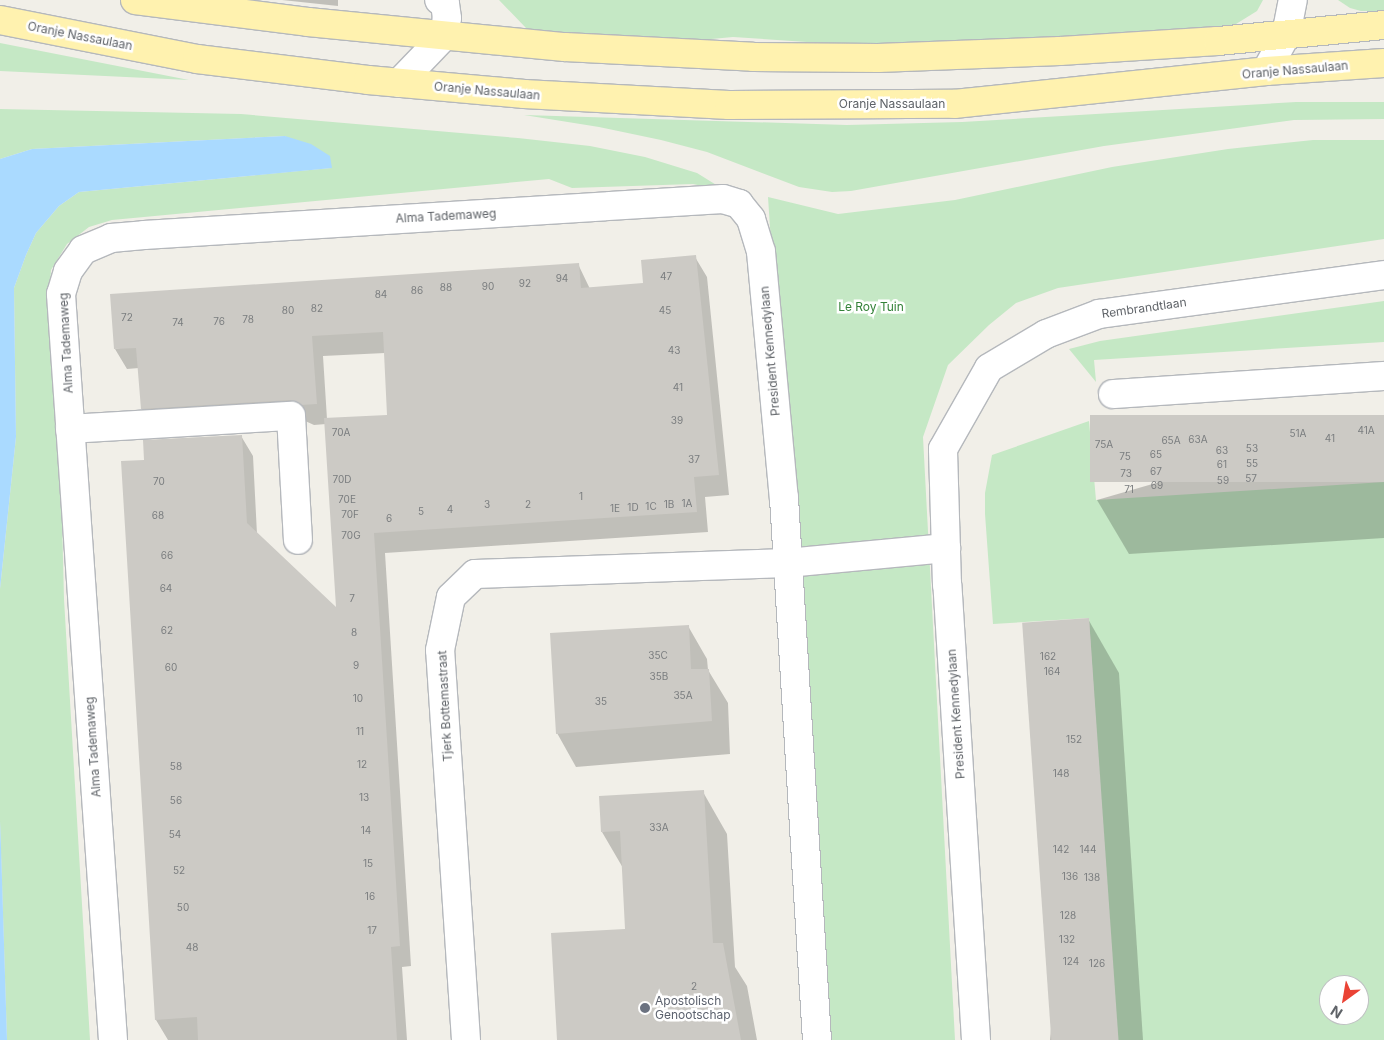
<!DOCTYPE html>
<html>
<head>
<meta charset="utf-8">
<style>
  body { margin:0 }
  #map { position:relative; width:1384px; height:1040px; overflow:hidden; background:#f1efe8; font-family:Inter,sans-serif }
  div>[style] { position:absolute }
  .green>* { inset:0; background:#c5e8c5 }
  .water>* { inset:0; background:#aadaff }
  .shadow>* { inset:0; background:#0003 }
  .building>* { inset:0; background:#cccac5; transform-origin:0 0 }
  .roads { filter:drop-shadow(1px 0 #b5b8bc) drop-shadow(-1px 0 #b5b8bc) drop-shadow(0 1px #b5b8bc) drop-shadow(0 -1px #b5b8bc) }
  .minor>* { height:28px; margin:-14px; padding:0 14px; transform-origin:14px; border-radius:14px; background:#fff }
  .major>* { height:28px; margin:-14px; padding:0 14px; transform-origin:14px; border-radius:14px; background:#fff2af }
  .dots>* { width:14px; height:14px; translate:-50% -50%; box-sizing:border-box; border:2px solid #fff; border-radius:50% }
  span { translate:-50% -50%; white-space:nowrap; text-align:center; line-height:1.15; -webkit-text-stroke:5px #fff; paint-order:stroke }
  .number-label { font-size:10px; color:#7a7d7f }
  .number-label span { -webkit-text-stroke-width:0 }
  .street-label { font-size:12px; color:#5f6368 }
  .park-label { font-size:12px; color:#348238 }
  .worship-label { font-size:12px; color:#5b616d }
  .left { translate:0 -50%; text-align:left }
  .north { position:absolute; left:1319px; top:975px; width:50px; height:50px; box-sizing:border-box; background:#fff; border:1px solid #bfc1c3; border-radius:50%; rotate:212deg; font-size:14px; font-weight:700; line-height:20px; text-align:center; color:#5f6368 }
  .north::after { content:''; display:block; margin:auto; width:18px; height:22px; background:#ea4335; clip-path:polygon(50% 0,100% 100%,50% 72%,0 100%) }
</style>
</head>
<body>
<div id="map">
  <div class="green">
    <div style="clip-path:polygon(499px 0,1263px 0,1257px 11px,1236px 24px,1206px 30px,952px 47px,852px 45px,733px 37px,690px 41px,559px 36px,526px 28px)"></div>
    <div style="clip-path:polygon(1338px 0,1384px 0,1384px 11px,1361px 11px,1350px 8px)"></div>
    <div style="clip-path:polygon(0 43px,189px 80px,0 71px)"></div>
    <div style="clip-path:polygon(1296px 102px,1384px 102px,1384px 119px,1294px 120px,1237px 128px,1104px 146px,851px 191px,832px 192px,799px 187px,707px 152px,661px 140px,599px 127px,524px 115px,847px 125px,962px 122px)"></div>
    <div style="clip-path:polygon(0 109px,241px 114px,518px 138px,590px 146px,645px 157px,697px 173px,726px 191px,693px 184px,572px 188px,549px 179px,112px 220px,89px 227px,67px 244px,51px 270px,48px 318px,59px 398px,64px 599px,90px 1040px,7px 1040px,0 821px,0 589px,16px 437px,14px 288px,26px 255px,36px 233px,59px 206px,79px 192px,331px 168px,285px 136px,32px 149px,0 159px)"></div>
    <div style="clip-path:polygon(1313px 140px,1384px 140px,1384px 239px,1058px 288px,1016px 303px,989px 325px,948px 365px,923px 437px,955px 1040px,827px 1040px,793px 580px,768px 197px,838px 214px,955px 200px,1112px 167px,1228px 149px)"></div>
    <div style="clip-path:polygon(1384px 301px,1384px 342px,1094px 360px,1096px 382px,1069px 349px,1100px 341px)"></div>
    <div style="clip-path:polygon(evenodd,1089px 421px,1096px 500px,1384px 482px,1384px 1040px,1116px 1040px,1089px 618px,993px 624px,985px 514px,985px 493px,992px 455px,1089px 421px,1329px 985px,1359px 985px,1359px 1015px,1329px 1015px,1329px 985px)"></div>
  </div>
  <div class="water">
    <div style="clip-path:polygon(285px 136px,311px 144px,330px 156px,332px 168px,79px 192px,59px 206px,36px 233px,26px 255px,14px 288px,16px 437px,0 589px,0 159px,32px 149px)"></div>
    <div style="clip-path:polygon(0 821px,1px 847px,7px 1040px,0 1040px)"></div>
  </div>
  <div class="shadow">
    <div style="clip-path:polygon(282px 0,338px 0,338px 6px)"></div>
    <div style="clip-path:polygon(evenodd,695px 257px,707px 277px,729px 495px,705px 497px,708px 532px,385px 553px,411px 966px,402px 967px,407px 1040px,168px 1040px,156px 1020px,146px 461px,241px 436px,253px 456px,257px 534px,337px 611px,326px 424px,314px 425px,303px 420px,154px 429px,142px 409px,139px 368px,127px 369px,115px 349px,578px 264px,590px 289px,644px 284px,695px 257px,385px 353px,389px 416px,327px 419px,323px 356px,385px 353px)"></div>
    <div style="clip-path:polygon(1384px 417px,1384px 538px,1129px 554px,1097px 500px)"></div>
    <div style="clip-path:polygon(1088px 619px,1119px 673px,1143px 1040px,1050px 1040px)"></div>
    <div style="clip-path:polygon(688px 626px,707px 659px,708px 670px,728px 703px,730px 754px,576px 767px,557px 733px)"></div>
    <div style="clip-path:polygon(703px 792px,727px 834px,735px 967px,747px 986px,757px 1040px,558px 1040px,626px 930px,623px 868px,602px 832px)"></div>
  </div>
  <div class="building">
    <div style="clip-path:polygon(696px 255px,719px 475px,694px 477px,697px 512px,374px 533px,400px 946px,391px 947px,397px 1040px,198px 1040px,197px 1017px,155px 1020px,121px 461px,144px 460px,143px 440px,242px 435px,247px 523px,336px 607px,324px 418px,387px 415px,383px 332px,312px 336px,317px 404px,301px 405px,290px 400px,141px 409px,136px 348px,114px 349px,110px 294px,579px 263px,581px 288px,643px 283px,641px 260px)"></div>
    <div style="left:1384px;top:415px;width:67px;height:294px;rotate:90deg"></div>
    <div style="left:1089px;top:618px;width:423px;height:67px;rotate:86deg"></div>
    <div style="clip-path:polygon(689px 625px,691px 669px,709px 669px,712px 721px,556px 734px,550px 633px)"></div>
    <div style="clip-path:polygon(704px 790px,713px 943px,723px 943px,741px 1040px,557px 1040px,551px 933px,625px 929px,620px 831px,601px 832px,599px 796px)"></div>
  </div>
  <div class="roads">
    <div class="minor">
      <div style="left:1266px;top:71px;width:41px;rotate:-60.9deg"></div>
      <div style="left:1286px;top:35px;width:36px;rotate:-79deg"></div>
      <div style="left:399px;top:83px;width:65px;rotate:-46.2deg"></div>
      <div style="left:444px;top:36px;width:18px;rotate:-81deg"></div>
      <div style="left:447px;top:18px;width:14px;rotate:-98deg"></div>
      <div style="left:445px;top:4px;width:7px;rotate:-146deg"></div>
      <div style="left:1113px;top:394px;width:272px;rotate:-3.8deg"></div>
      <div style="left:70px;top:429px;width:221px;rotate:-3.4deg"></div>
      <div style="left:291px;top:416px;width:124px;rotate:86.8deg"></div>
      <div style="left:113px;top:1040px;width:748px;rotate:-93.99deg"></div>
      <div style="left:61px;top:294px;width:24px;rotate:-73deg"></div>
      <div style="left:68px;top:271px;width:26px;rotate:-54deg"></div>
      <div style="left:83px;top:250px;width:30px;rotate:-23deg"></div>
      <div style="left:111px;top:238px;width:33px;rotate:-5deg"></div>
      <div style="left:144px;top:235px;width:580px;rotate:-3.56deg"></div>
      <div style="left:723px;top:199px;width:17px;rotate:17deg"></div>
      <div style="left:739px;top:204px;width:19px;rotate:51deg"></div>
      <div style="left:751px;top:219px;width:34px;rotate:73deg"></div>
      <div style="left:761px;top:252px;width:247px;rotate:84.7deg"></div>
      <div style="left:784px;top:498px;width:543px;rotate:86.52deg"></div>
      <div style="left:466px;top:1040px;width:391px;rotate:-93.8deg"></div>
      <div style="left:440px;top:650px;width:54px;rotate:-78.3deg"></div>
      <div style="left:451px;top:597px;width:33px;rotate:-44deg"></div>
      <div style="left:475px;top:574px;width:312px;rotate:-2deg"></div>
      <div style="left:787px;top:563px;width:160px;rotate:-5.4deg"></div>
      <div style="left:976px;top:1040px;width:456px;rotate:-93.6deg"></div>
      <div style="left:947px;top:585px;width:136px;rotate:-91.7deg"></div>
      <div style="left:943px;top:449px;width:93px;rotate:-60.4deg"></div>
      <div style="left:989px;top:368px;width:66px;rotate:-30.8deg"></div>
      <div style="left:1046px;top:334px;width:57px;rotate:-20.7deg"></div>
      <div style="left:1099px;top:314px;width:288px;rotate:-7.8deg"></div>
    </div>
    <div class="major">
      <div style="left:135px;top:0;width:174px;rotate:7.2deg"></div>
      <div style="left:308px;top:22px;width:258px;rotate:5.6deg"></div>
      <div style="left:565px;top:47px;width:188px;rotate:3deg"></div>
      <div style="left:753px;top:57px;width:125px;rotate:0.5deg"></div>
      <div style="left:878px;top:58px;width:182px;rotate:-2.2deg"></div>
      <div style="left:1060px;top:51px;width:158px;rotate:-3.6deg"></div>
      <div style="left:1218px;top:41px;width:167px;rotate:-5.5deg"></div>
      <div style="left:0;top:20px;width:201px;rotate:11.2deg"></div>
      <div style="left:197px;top:59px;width:172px;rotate:7deg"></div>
      <div style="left:368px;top:80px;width:157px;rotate:5.1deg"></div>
      <div style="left:524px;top:94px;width:205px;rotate:3.1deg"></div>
      <div style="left:729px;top:105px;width:225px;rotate:-0.3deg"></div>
      <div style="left:954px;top:104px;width:314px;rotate:-6deg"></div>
      <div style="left:1266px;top:71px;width:118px;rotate:-3.9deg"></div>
    </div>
  </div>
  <div class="dots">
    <div style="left:645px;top:1008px;background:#6b7280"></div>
  </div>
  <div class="number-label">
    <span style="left:666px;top:277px">47</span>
    <span style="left:562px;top:279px">94</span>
    <span style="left:525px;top:284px">92</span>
    <span style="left:488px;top:287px">90</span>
    <span style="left:446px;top:288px">88</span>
    <span style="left:417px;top:291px">86</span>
    <span style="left:381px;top:295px">84</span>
    <span style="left:317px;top:309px">82</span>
    <span style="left:288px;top:311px">80</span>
    <span style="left:665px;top:311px">45</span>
    <span style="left:127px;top:318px">72</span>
    <span style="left:248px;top:320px">78</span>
    <span style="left:219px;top:322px">76</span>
    <span style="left:178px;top:323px">74</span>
    <span style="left:674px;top:351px">43</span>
    <span style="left:678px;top:388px">41</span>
    <span style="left:677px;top:421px">39</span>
    <span style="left:1366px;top:431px">41A</span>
    <span style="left:341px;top:433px">70A</span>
    <span style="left:1298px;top:434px">51A</span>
    <span style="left:1330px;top:439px">41</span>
    <span style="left:1198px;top:440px">63A</span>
    <span style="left:1171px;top:441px">65A</span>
    <span style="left:1104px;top:445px">75A</span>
    <span style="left:1252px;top:449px">53</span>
    <span style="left:1222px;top:451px">63</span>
    <span style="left:1156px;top:455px">65</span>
    <span style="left:1125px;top:457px">75</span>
    <span style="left:694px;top:460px">37</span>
    <span style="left:1252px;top:464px">55</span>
    <span style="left:1222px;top:465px">61</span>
    <span style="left:1156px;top:472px">67</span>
    <span style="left:1126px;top:474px">73</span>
    <span style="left:1251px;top:479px">57</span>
    <span style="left:342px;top:480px">70D</span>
    <span style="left:1223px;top:481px">59</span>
    <span style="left:159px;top:482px">70</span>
    <span style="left:1157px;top:486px">69</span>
    <span style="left:1129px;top:490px">71</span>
    <span style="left:581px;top:497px">1</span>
    <span style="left:347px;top:500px">70E</span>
    <span style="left:687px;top:504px">1A</span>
    <span style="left:487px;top:505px">3</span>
    <span style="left:528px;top:505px">2</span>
    <span style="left:669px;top:505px">1B</span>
    <span style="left:651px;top:507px">1C</span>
    <span style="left:633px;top:508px">1D</span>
    <span style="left:615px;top:509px">1E</span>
    <span style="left:450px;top:510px">4</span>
    <span style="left:421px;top:512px">5</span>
    <span style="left:350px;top:515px">70F</span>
    <span style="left:158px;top:516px">68</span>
    <span style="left:389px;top:519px">6</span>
    <span style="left:351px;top:536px">70G</span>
    <span style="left:167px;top:556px">66</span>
    <span style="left:166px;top:589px">64</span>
    <span style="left:352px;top:599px">7</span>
    <span style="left:167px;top:631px">62</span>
    <span style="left:354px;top:633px">8</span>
    <span style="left:658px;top:656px">35C</span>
    <span style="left:1048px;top:657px">162</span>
    <span style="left:356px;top:666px">9</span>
    <span style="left:171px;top:668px">60</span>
    <span style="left:1052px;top:672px">164</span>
    <span style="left:659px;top:677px">35B</span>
    <span style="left:683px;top:696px">35A</span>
    <span style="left:358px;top:699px">10</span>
    <span style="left:601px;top:702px">35</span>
    <span style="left:360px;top:732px">11</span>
    <span style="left:1074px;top:740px">152</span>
    <span style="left:362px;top:765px">12</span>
    <span style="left:176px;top:767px">58</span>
    <span style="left:1061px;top:774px">148</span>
    <span style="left:364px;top:798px">13</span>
    <span style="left:176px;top:801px">56</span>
    <span style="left:659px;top:828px">33A</span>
    <span style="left:366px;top:831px">14</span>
    <span style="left:175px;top:835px">54</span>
    <span style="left:1061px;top:850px">142</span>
    <span style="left:1088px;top:850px">144</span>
    <span style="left:368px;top:864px">15</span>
    <span style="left:179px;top:871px">52</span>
    <span style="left:1070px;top:877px">136</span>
    <span style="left:1092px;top:878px">138</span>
    <span style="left:370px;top:897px">16</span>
    <span style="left:183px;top:908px">50</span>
    <span style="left:1068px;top:916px">128</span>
    <span style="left:372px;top:931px">17</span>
    <span style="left:1067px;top:940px">132</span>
    <span style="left:192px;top:948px">48</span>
    <span style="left:1071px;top:962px">124</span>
    <span style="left:1097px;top:964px">126</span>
    <span style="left:694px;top:987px">2</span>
  </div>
  <div class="street-label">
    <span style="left:80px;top:36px;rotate:11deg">Oranje Nassaulaan</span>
    <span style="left:1295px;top:70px;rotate:-5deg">Oranje Nassaulaan</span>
    <span style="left:487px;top:91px;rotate:5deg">Oranje Nassaulaan</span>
    <span style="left:892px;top:104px">Oranje Nassaulaan</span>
    <span style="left:446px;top:216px;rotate:-3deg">Alma Tademaweg</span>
    <span style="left:1144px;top:308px;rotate:-8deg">Rembrandtlaan</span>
    <span style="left:66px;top:343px;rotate:-93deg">Alma Tademaweg</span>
    <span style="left:770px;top:351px;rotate:-95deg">President Kennedylaan</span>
    <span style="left:445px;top:706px;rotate:-93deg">Tjerk Bottemastraat</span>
    <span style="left:956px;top:714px;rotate:-94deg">President Kennedylaan</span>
    <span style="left:93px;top:747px;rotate:-94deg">Alma Tademaweg</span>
  </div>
  <div class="park-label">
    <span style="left:871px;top:307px">Le Roy Tuin</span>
  </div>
  <div class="worship-label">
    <span class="left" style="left:655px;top:1008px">Apostolisch<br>Genootschap</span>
  </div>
  <div class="north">N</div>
</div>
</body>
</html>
